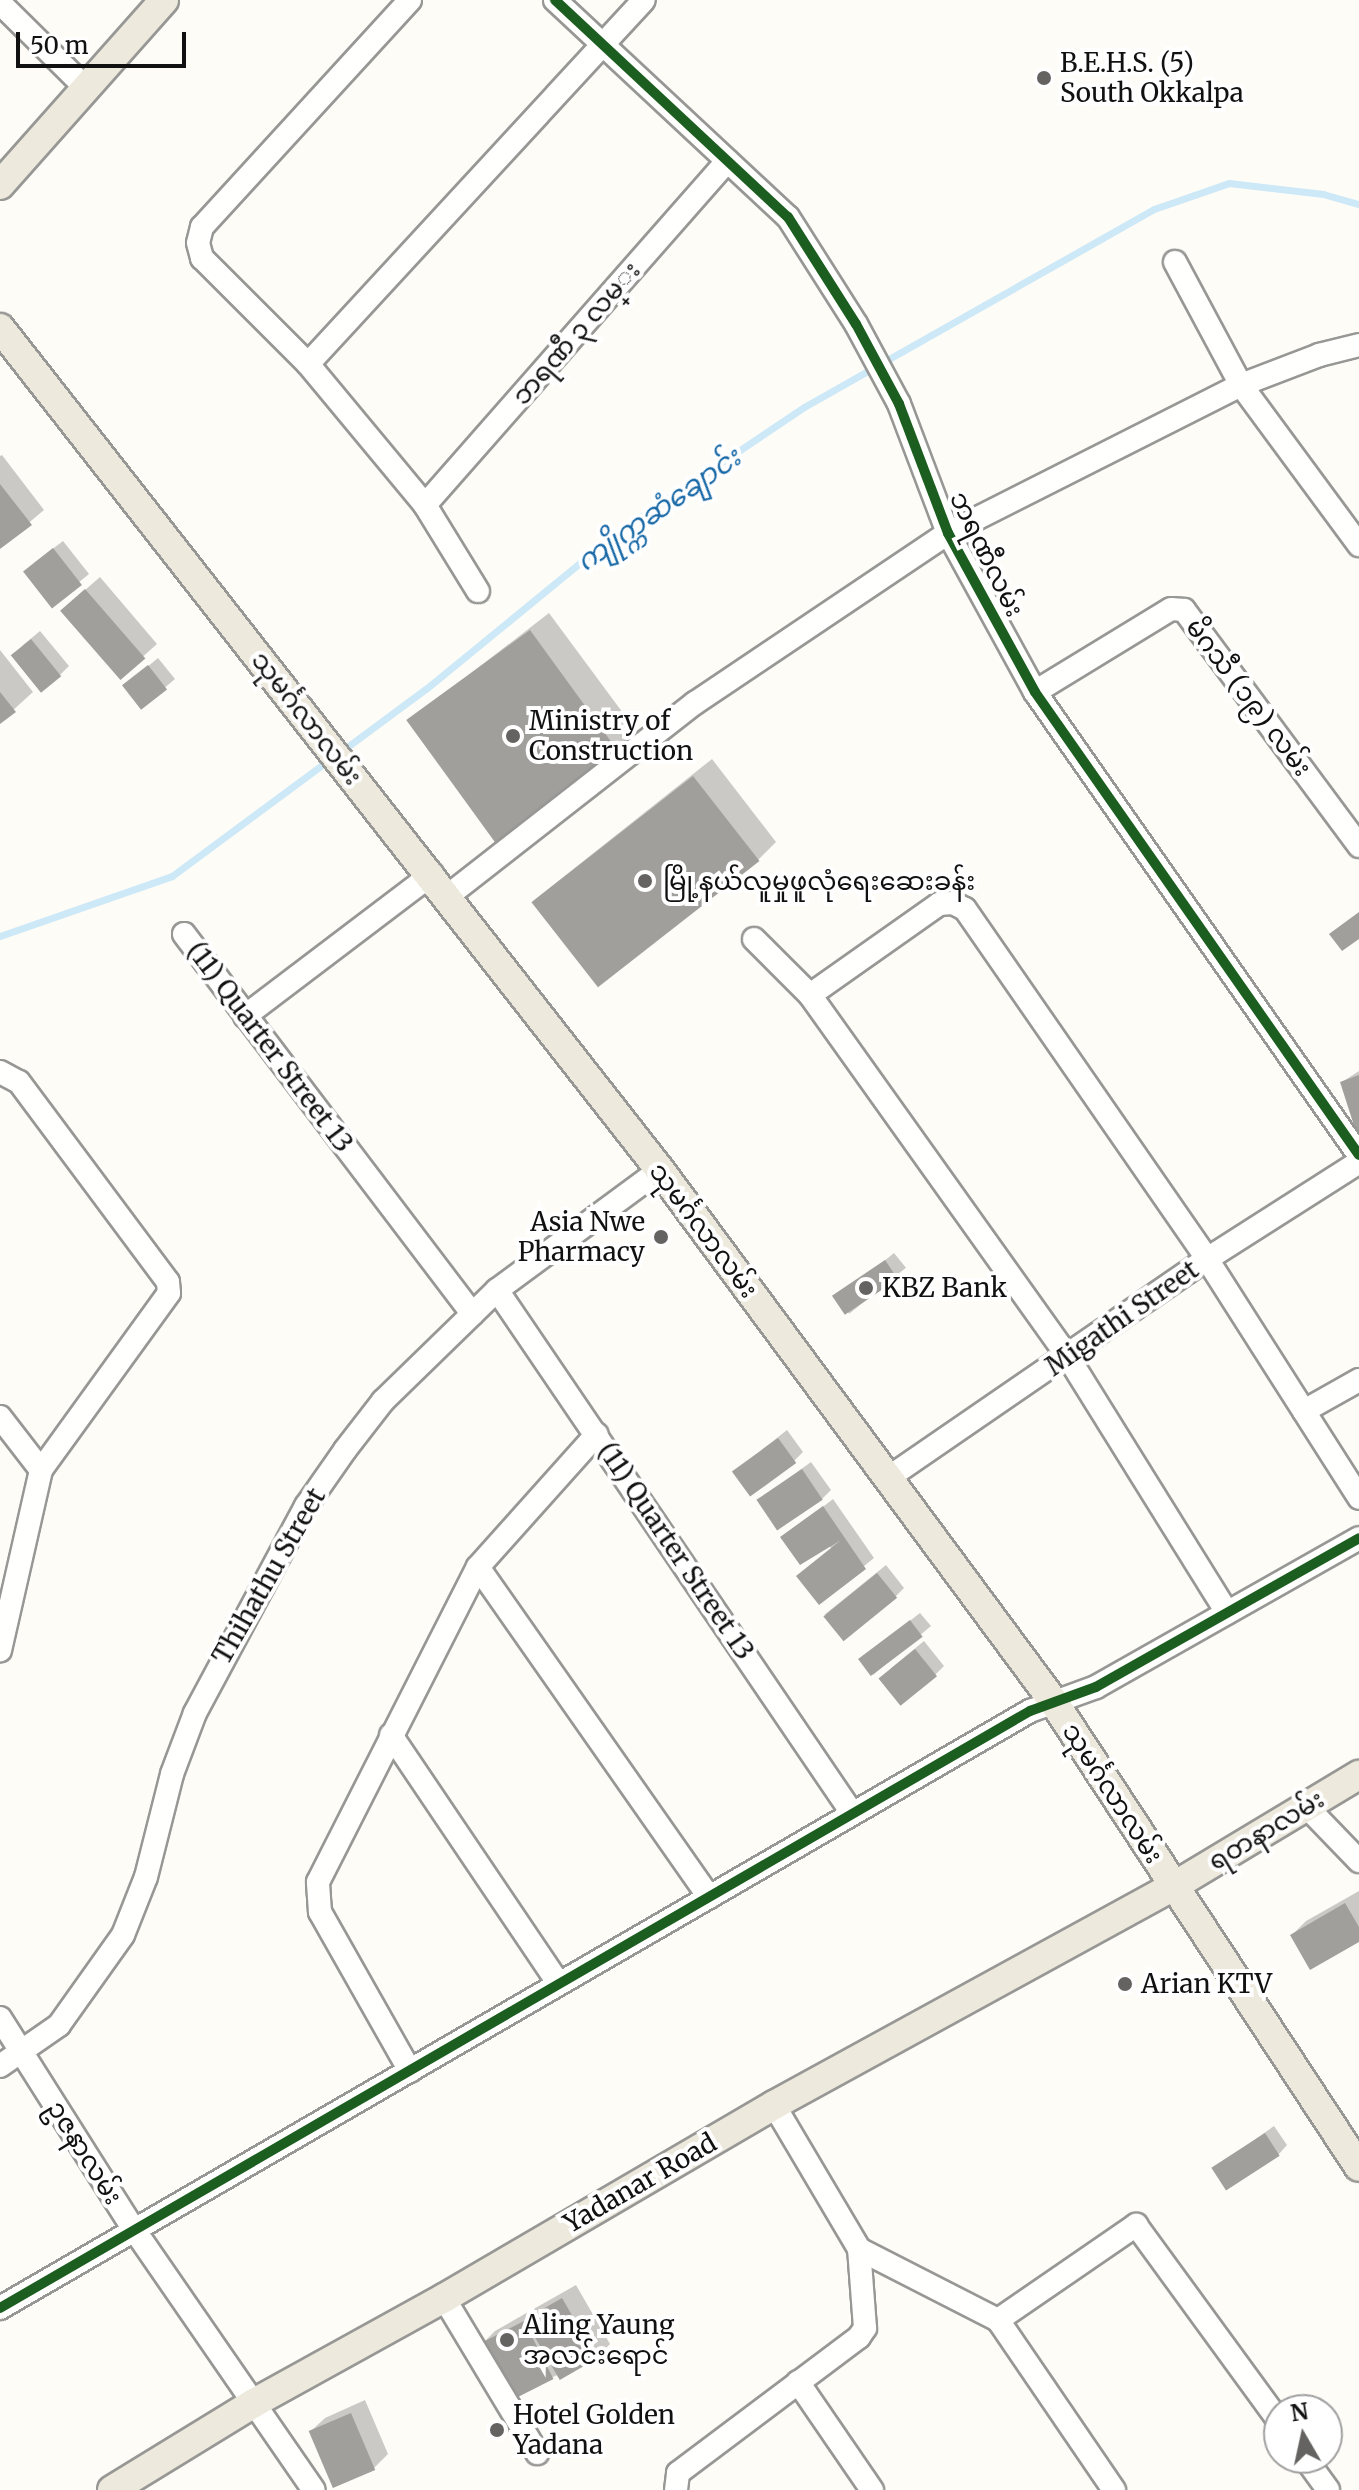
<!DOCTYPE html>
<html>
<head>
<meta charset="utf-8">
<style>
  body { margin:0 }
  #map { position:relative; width:1359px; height:2490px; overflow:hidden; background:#fdfcf7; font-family:Merriweather,"Noto Sans Myanmar",serif }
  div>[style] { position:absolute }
  .shadow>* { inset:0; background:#0003; transform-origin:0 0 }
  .stream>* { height:7px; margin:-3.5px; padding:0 3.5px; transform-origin:3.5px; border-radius:3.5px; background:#cde8f7 }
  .building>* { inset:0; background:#a19f9c; transform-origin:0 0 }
  .roads { filter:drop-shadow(2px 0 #979795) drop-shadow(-2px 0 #979795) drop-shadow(0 2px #979795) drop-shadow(0 -2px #979795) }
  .minor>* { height:22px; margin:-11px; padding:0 11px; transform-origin:11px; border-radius:11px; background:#fffffe }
  .major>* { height:28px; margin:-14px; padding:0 14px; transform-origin:14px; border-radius:14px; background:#ede9dc }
  .cycleway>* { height:10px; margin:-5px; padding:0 5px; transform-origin:5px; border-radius:5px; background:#1b5e20 }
  .dots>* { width:22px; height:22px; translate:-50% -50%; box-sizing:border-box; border:4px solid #fff; border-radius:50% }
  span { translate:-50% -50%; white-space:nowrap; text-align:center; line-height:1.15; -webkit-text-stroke:8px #fff; paint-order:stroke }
  .poi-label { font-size:26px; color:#111 }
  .left { translate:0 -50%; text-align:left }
  .right { translate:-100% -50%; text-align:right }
  .street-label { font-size:26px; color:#111 }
  .water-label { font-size:28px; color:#1768a6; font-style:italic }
  .north { position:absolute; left:1263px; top:2394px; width:80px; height:80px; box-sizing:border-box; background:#fff; border:2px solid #a0a0a0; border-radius:50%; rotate:351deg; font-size:22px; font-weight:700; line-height:32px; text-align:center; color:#111 }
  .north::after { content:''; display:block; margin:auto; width:28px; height:36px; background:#646362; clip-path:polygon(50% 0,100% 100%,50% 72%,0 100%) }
  .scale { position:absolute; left:16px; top:32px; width:170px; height:36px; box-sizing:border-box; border:4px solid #111; border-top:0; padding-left:10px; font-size:24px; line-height:28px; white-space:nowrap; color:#111; -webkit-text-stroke:6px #fff; paint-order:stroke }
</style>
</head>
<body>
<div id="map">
  <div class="shadow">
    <div style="clip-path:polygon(2px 455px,44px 510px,0 547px,0 456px)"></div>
    <div style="clip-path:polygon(63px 541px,89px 574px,51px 605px,34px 563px)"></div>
    <div style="clip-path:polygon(100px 577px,157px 644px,120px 677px,77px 597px)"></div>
    <div style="clip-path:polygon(549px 613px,637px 732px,619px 750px,409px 721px)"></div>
    <div style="clip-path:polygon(40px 631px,69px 666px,60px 675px,22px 646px)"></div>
    <div style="clip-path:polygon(0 650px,33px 692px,0 722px)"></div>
    <div style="clip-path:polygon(158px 658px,175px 679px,143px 706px,135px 677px)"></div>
    <div style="clip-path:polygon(712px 759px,776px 842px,758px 860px,533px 901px)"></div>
    <div style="clip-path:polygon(1359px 1071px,1359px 1131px,1342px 1082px)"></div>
    <div style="left:894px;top:1253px;width:19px;height:73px;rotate:51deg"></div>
    <div style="clip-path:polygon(787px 1430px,803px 1452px,794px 1461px,734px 1472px)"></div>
    <div style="clip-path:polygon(811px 1462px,831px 1490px,822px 1499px,758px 1500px)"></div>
    <div style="clip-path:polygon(833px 1499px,874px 1558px,819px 1603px,798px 1576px,832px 1548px,789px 1533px)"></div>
    <div style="clip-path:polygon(886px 1565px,904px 1588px,895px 1597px,824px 1615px)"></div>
    <div style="clip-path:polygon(920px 1613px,931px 1626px,873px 1675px,870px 1652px)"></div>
    <div style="clip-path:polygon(924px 1641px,944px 1666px,935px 1675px,890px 1669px)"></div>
    <div style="clip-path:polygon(1359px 1891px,1359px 1940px,1292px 1935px,1306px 1921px)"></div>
    <div style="clip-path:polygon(1274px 2126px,1287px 2145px,1279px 2154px,1214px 2168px)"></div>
    <div style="clip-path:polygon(576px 2285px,610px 2344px,596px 2358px,553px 2377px,481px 2345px,495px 2331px)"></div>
    <div style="clip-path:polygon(365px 2400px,388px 2454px,374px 2468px,311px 2431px,325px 2418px)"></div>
  </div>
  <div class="stream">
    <div style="left:339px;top:753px;width:109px;rotate:-36.5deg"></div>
    <div style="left:427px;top:688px;width:243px;rotate:-39.3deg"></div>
    <div style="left:615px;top:534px;width:228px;rotate:-33.9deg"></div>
    <div style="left:804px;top:407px;width:402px;rotate:-29.5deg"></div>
    <div style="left:1154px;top:209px;width:79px;rotate:-19.1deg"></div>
    <div style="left:1229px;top:183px;width:95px;rotate:6.7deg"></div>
    <div style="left:1323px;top:194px;width:37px;rotate:16deg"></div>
    <div style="left:0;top:936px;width:182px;rotate:-19.2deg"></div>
    <div style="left:172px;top:876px;width:195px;rotate:-36.5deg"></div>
  </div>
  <div class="building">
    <div style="clip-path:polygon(0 484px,32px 525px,0 549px)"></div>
    <div style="left:53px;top:548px;width:47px;height:38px;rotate:52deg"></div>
    <div style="left:85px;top:589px;width:92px;height:33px;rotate:49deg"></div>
    <div style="left:530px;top:630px;width:152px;height:153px;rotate:54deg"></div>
    <div style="left:31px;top:639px;width:48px;height:26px;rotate:51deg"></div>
    <div style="left:148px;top:665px;width:31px;height:33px;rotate:52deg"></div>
    <div style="clip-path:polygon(0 692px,16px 712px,0 724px)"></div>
    <div style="left:693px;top:776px;width:108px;height:205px;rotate:52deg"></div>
    <div style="clip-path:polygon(1359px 912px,1359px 939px,1342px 951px,1329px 934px)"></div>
    <div style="clip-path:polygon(1359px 1075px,1359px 1138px,1358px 1138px,1340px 1082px)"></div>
    <div style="left:885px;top:1260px;width:23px;height:64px;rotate:56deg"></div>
    <div style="left:778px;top:1438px;width:31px;height:57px;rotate:54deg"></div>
    <div style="left:802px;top:1469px;width:37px;height:55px;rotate:56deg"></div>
    <div style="clip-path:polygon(823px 1506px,866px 1569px,819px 1605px,796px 1576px,841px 1540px,800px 1565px,780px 1537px)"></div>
    <div style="left:877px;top:1573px;width:32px;height:69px;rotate:51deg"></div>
    <div style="left:910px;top:1620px;width:21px;height:65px;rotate:53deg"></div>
    <div style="left:915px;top:1649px;width:35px;height:47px;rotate:51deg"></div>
    <div style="clip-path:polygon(1345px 1903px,1359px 1927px,1359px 1942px,1310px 1970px,1290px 1935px)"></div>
    <div style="left:1265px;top:2133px;width:27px;height:64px;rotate:57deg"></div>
    <div style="left:562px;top:2298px;width:70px;height:43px;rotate:60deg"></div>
    <div style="left:524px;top:2321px;width:65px;height:51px;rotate:63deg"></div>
    <div style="left:351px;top:2413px;width:62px;height:46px;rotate:67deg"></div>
  </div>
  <div class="roads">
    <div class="minor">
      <div style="left:410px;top:0;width:308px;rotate:132.5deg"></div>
      <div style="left:202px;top:227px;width:16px;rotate:104deg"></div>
      <div style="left:198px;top:243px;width:16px;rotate:75deg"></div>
      <div style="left:202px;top:258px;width:150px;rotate:45deg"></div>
      <div style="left:308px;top:364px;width:183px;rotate:50.3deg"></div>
      <div style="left:425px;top:505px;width:101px;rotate:58.4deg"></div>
      <div style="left:555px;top:0;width:318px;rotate:43deg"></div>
      <div style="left:788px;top:217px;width:127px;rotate:57.6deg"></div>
      <div style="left:856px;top:324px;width:91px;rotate:61.7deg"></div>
      <div style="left:899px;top:404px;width:138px;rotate:69.2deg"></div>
      <div style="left:948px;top:533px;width:181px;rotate:61.3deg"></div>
      <div style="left:1035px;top:692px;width:565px;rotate:55.02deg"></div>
      <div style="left:0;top:3px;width:121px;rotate:44.7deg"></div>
      <div style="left:1175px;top:262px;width:140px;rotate:61.8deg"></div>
      <div style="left:1241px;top:385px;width:199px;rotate:53.6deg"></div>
      <div style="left:308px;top:364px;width:495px;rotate:-47.3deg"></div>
      <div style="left:425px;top:505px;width:458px;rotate:-48.7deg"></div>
      <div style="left:1035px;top:692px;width:159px;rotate:-31.4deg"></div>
      <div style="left:1171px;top:609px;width:13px;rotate:4deg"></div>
      <div style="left:1184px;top:610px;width:294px;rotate:53.4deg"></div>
      <div style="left:449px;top:895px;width:312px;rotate:-38deg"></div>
      <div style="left:695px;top:703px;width:305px;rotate:-33.9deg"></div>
      <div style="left:948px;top:533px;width:328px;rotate:-26.8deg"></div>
      <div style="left:1241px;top:385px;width:84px;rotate:-21deg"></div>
      <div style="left:1319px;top:355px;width:41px;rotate:-14deg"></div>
      <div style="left:184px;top:934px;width:477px;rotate:52.8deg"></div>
      <div style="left:754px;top:939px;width:79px;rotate:45deg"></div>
      <div style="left:810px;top:995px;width:445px;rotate:54.5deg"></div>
      <div style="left:1068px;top:1357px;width:301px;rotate:58.1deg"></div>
      <div style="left:810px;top:995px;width:158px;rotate:-35.2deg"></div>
      <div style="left:939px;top:904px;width:14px;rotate:-4deg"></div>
      <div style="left:953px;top:903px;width:13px;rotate:27deg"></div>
      <div style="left:965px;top:909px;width:426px;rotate:55.3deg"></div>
      <div style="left:1207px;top:1259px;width:283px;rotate:57.5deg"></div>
      <div style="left:245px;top:1016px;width:235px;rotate:-37.2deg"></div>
      <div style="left:0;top:1072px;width:21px;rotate:28deg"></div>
      <div style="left:19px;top:1082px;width:249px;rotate:53.3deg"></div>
      <div style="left:168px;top:1282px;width:11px;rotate:85deg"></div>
      <div style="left:169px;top:1293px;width:218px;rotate:125.9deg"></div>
      <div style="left:41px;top:1470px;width:185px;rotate:102.8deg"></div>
      <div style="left:497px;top:1290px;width:632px;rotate:55.83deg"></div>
      <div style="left:1304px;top:1411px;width:63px;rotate:-29.4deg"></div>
      <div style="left:0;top:1417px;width:67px;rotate:52.3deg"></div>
      <div style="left:888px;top:1478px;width:387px;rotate:-34.5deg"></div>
      <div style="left:1207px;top:1259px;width:180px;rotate:-32.5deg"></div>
      <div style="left:478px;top:1567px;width:403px;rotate:55deg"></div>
      <div style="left:391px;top:1735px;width:299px;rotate:56deg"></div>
      <div style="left:1305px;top:1805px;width:78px;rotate:46deg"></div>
      <div style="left:0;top:2018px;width:249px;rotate:57.7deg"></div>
      <div style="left:133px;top:2228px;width:318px;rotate:55.4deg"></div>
      <div style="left:0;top:2066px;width:72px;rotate:-34.8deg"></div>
      <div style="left:59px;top:2025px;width:110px;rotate:-54.6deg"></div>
      <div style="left:123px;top:1935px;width:62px;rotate:-68.4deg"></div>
      <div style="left:146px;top:1877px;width:106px;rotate:-75.8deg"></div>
      <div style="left:172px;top:1774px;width:65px;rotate:-69.3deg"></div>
      <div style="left:195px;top:1713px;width:235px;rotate:-61.8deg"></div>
      <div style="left:306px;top:1506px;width:68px;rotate:-55.1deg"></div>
      <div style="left:345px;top:1450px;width:62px;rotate:-52.2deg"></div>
      <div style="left:383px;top:1401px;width:159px;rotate:-44.2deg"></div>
      <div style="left:497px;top:1290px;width:202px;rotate:-36.4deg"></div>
      <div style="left:410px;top:2071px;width:183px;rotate:-119.5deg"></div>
      <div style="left:320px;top:1912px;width:30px;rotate:-94deg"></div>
      <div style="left:318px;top:1882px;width:353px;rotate:-63.1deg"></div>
      <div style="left:478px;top:1567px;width:178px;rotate:-48.2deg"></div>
      <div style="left:774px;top:2105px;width:167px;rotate:59.4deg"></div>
      <div style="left:859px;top:2249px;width:156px;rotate:27.1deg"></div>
      <div style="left:998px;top:2320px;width:206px;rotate:55.7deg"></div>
      <div style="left:444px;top:2298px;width:181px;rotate:59deg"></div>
      <div style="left:0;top:2308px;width:1191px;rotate:-30.1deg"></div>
      <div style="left:1030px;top:1711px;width:70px;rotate:-20deg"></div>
      <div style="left:1096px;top:1687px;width:302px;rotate:-29.5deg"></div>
      <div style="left:998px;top:2320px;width:168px;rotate:-34.5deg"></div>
      <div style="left:1136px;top:2225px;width:243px;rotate:53.9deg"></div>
      <div style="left:798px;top:2382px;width:131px;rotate:55.6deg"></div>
      <div style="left:1305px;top:2458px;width:39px;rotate:54deg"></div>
      <div style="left:676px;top:2490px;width:17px;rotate:-83deg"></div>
      <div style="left:678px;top:2473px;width:226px;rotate:-36.9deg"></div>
      <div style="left:859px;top:2337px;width:11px;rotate:-56deg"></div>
      <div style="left:865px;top:2328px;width:79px;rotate:-94.3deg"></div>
    </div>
    <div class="major">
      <div style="left:0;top:185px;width:247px;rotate:-48.4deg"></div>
      <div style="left:0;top:328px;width:1070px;rotate:51.91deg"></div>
      <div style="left:660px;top:1170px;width:661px;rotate:53.49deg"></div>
      <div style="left:1053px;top:1701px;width:557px;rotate:56.71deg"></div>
      <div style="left:112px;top:2490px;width:167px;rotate:-31.5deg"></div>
      <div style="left:254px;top:2403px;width:217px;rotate:-28.9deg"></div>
      <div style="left:444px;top:2298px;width:382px;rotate:-30.3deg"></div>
      <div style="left:774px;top:2105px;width:456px;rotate:-28.7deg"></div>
      <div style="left:1174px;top:1886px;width:216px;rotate:-31deg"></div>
    </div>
  </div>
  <div class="cycleway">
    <div style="left:555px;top:0;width:318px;rotate:43deg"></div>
    <div style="left:788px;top:217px;width:127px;rotate:57.6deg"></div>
    <div style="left:856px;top:324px;width:91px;rotate:61.7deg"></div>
    <div style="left:899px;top:404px;width:138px;rotate:69.2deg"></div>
    <div style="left:948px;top:533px;width:181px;rotate:61.3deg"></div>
    <div style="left:1035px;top:692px;width:565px;rotate:55.02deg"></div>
    <div style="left:0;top:2308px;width:1191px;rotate:-30.1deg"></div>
    <div style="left:1030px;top:1711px;width:70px;rotate:-20deg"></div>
    <div style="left:1096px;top:1687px;width:302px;rotate:-29.5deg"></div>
  </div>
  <div class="dots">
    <div style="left:1044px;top:78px;background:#646362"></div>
    <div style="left:513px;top:736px;background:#646362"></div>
    <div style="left:645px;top:881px;background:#646362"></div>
    <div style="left:661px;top:1237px;background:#646362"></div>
    <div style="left:866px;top:1288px;background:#646362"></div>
    <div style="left:1125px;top:1984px;background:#646362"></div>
    <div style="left:507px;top:2340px;background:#646362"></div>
    <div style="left:497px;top:2430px;background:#646362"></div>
  </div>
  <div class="poi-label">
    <span class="left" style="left:1060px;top:78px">B.E.H.S. (5)<br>South Okkalpa</span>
    <span class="left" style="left:529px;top:736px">Ministry of<br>Construction</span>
    <span class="left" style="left:663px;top:881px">မြို့နယ်လူမှုဖူလုံရေးဆေးခန်း</span>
    <span class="right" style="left:645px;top:1237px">Asia Nwe<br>Pharmacy</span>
    <span class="left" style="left:882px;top:1288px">KBZ Bank</span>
    <span class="left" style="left:1141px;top:1984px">Arian KTV</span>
    <span class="left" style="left:523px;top:2340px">Aling Yaung<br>အလင်းရောင်</span>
    <span class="left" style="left:513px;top:2430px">Hotel Golden<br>Yadana</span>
  </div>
  <div class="street-label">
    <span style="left:576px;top:333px;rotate:-49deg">ဘရဏီ ၃ လမ္း</span>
    <span style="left:987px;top:554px;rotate:64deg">ဘရဏီလမ်း</span>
    <span style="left:1249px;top:697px;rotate:53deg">မိဂသီ (၁၉) လမ်း</span>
    <span style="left:307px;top:718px;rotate:52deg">သုမင်္ဂလာလမ်း</span>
    <span style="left:270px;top:1047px;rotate:53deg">(11) Quarter Street 13</span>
    <span style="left:704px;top:1230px;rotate:53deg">သုမင်္ဂလာလမ်း</span>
    <span style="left:1122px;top:1318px;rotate:-35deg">Migathi Street</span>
    <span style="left:676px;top:1551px;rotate:56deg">(11) Quarter Street 13</span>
    <span style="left:269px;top:1576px;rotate:-60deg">Thihathu Street</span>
    <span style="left:1113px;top:1793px;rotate:57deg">သုမင်္ဂလာလမ်း</span>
    <span style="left:1266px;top:1830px;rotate:-31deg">ရတနာလမ်း</span>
    <span style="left:85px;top:2152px;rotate:58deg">ဥဇနာလမ်း</span>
    <span style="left:640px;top:2183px;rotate:-30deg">Yadanar Road</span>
  </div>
  <div class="water-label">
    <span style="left:658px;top:509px;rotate:-35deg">ကျိုက္ကဆံချောင်း</span>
  </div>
  <div class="north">N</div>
  <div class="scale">50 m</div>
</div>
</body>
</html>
